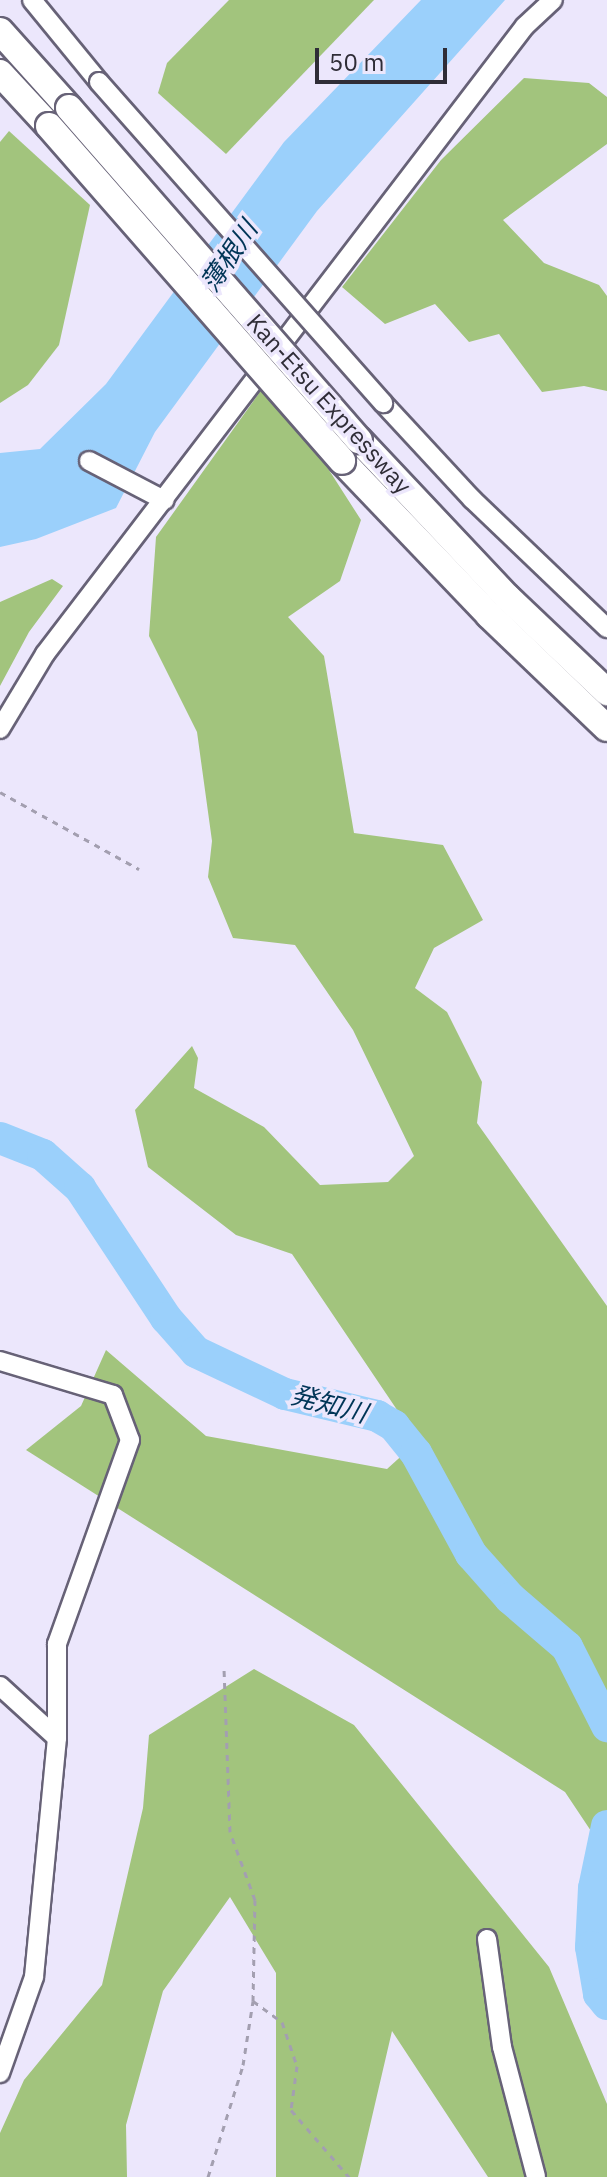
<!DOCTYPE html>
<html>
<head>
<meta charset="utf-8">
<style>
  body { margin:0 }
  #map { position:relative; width:607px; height:2177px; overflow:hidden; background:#ece7fc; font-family:"IBM Plex Sans","Noto Sans JP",sans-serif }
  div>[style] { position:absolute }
  .forest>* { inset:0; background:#a2c47d }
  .water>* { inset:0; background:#9bd0fb }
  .river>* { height:32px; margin:-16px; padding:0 16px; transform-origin:16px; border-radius:16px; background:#9bd0fb }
  .path>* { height:3px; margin-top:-1.5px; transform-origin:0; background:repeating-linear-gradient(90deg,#a39fb0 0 6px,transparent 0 12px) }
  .roads { filter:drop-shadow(2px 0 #676277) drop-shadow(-2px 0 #676277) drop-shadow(0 2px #676277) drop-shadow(0 -2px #676277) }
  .minor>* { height:18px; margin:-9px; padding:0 9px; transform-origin:9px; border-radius:9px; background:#fff }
  .highway>* { height:26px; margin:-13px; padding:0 13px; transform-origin:13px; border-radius:13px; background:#fff }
  .bridges { filter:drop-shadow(2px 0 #676277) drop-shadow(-2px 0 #676277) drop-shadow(0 2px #676277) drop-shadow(0 -2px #676277) }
  .minor-bridge>* { height:18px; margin:-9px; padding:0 9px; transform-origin:9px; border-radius:9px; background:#fff }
  .highway-bridge>* { height:26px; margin:-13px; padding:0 13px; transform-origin:13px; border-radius:13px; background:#fff }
  span { translate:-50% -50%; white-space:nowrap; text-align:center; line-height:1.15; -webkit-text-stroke:7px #ece7fc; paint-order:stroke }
  .street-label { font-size:24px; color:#2f2d37 }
  .water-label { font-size:26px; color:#003557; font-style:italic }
  .scale { position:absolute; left:315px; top:48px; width:132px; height:36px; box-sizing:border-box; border:4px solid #2f2d37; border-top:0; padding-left:10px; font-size:24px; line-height:28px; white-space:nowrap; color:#2f2d37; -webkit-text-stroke:6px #ece7fc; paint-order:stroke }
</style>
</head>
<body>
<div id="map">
  <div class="forest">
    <div style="clip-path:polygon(229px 0,374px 0,226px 154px,158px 93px,167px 63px)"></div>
    <div style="clip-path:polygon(524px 78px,589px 83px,607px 97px,607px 144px,503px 220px,544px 263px,599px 285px,607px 296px,607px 391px,584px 386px,542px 392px,499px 334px,469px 342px,435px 304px,385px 324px,342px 287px,441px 160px)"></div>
    <div style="clip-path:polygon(9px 131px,90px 205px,59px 345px,28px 385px,0 403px,0 142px)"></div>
    <div style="clip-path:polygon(270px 378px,361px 520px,340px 581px,288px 617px,324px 656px,354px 833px,443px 845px,483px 920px,434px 948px,415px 988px,447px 1012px,482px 1082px,477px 1123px,607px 1306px,607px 1855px,565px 1792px,26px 1450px,81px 1406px,106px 1350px,206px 1436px,387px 1469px,418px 1441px,292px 1254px,236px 1235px,148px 1167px,135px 1110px,192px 1046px,198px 1058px,194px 1088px,264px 1127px,320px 1185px,388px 1182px,414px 1156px,353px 1030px,295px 945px,233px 938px,208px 877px,212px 841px,197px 732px,149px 636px,156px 537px)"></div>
    <div style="clip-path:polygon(52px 579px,63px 586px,29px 632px,0 686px,0 602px)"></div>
    <div style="clip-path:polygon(254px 1669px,354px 1725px,549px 1967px,607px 2104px,607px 2177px,488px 2177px,392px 2031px,358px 2177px,276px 2177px,276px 1973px,230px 1897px,163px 1991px,126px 2125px,127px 2177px,0 2177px,0 2133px,24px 2080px,102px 1985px,143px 1808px,149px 1735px)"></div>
  </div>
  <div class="water">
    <div style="clip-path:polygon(421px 0,505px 0,317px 211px,155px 432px,116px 508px,36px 539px,0 547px,0 453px,40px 449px,106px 384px,284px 142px)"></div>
  </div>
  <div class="river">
    <div style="left:0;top:1138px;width:46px;rotate:21.6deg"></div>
    <div style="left:43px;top:1155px;width:50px;rotate:41.7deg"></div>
    <div style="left:80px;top:1188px;width:156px;rotate:56.5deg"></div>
    <div style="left:166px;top:1318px;width:45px;rotate:48.6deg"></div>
    <div style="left:196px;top:1352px;width:98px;rotate:25.3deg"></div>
    <div style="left:285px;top:1394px;width:95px;rotate:13.4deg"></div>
    <div style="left:377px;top:1416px;width:20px;rotate:30deg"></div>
    <div style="left:394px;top:1426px;width:35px;rotate:51deg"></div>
    <div style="left:416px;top:1453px;width:115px;rotate:61.4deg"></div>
    <div style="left:471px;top:1554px;width:59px;rotate:48.4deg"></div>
    <div style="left:510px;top:1598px;width:75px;rotate:40.7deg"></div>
    <div style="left:567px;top:1647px;width:89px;rotate:63.1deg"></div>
    <div style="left:607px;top:1826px;width:63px;rotate:101.8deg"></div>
    <div style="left:594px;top:1888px;width:59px;rotate:92.9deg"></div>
    <div style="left:591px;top:1947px;width:48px;rotate:80.3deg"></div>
    <div style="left:599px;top:1994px;width:13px;rotate:51deg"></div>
  </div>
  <div class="path">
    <div style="left:0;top:792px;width:159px;rotate:29deg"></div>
    <div style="left:253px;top:2001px;width:36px;rotate:36deg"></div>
    <div style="left:282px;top:2022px;width:46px;rotate:71.2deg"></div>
    <div style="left:297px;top:2066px;width:44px;rotate:97.8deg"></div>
    <div style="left:291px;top:2110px;width:89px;rotate:49.1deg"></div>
    <div style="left:208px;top:2177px;width:117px;rotate:-72.6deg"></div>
    <div style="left:243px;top:2065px;width:65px;rotate:-81.1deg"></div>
    <div style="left:253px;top:2001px;width:101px;rotate:-88.9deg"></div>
    <div style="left:255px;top:1900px;width:72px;rotate:-110.2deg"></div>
    <div style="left:230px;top:1832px;width:166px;rotate:-92.1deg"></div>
  </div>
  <div class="roads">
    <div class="minor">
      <div style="left:32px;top:0;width:106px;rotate:50.7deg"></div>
      <div style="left:383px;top:403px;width:131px;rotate:47.2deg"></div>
      <div style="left:472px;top:499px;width:187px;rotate:43.7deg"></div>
      <div style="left:89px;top:461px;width:85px;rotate:27.5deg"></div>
      <div style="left:0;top:729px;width:87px;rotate:-59deg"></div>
      <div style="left:45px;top:654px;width:790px;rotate:-52.61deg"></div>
      <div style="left:525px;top:26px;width:38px;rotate:-43deg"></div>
      <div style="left:0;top:1361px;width:118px;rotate:16.7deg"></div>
      <div style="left:113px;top:1395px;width:48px;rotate:69.3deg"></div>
      <div style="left:130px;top:1440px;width:217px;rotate:109.7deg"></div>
      <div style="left:57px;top:1644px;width:94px;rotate:90deg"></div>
      <div style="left:57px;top:1738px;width:240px;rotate:95.5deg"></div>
      <div style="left:34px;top:1977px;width:102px;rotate:109.5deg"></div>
      <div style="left:0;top:1686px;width:77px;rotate:42.4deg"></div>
      <div style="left:487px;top:1939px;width:109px;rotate:82.1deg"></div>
      <div style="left:502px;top:2047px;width:134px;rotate:75.3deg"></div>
    </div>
    <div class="highway">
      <div style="left:0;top:31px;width:103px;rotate:48.1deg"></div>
      <div style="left:0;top:73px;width:72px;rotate:47.2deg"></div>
      <div style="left:359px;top:440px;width:217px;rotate:46.7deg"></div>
      <div style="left:508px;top:598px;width:137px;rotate:43.5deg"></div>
      <div style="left:342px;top:461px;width:213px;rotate:46.3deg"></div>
      <div style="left:489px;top:615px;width:163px;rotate:43.8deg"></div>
    </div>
  </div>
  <div class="bridges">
    <div class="minor-bridge">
      <div style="left:99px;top:82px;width:429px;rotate:48.5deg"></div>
    </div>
    <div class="highway-bridge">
      <div style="left:69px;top:108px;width:441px;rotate:48.9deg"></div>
      <div style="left:49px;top:126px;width:445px;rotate:48.8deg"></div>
    </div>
  </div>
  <div class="street-label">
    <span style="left:329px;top:404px;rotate:48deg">Kan-Etsu Expressway</span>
  </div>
  <div class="water-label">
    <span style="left:229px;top:256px;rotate:-56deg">薄根川</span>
    <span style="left:329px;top:1404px;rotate:15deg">発知川</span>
  </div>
  <div class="scale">50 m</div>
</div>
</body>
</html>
